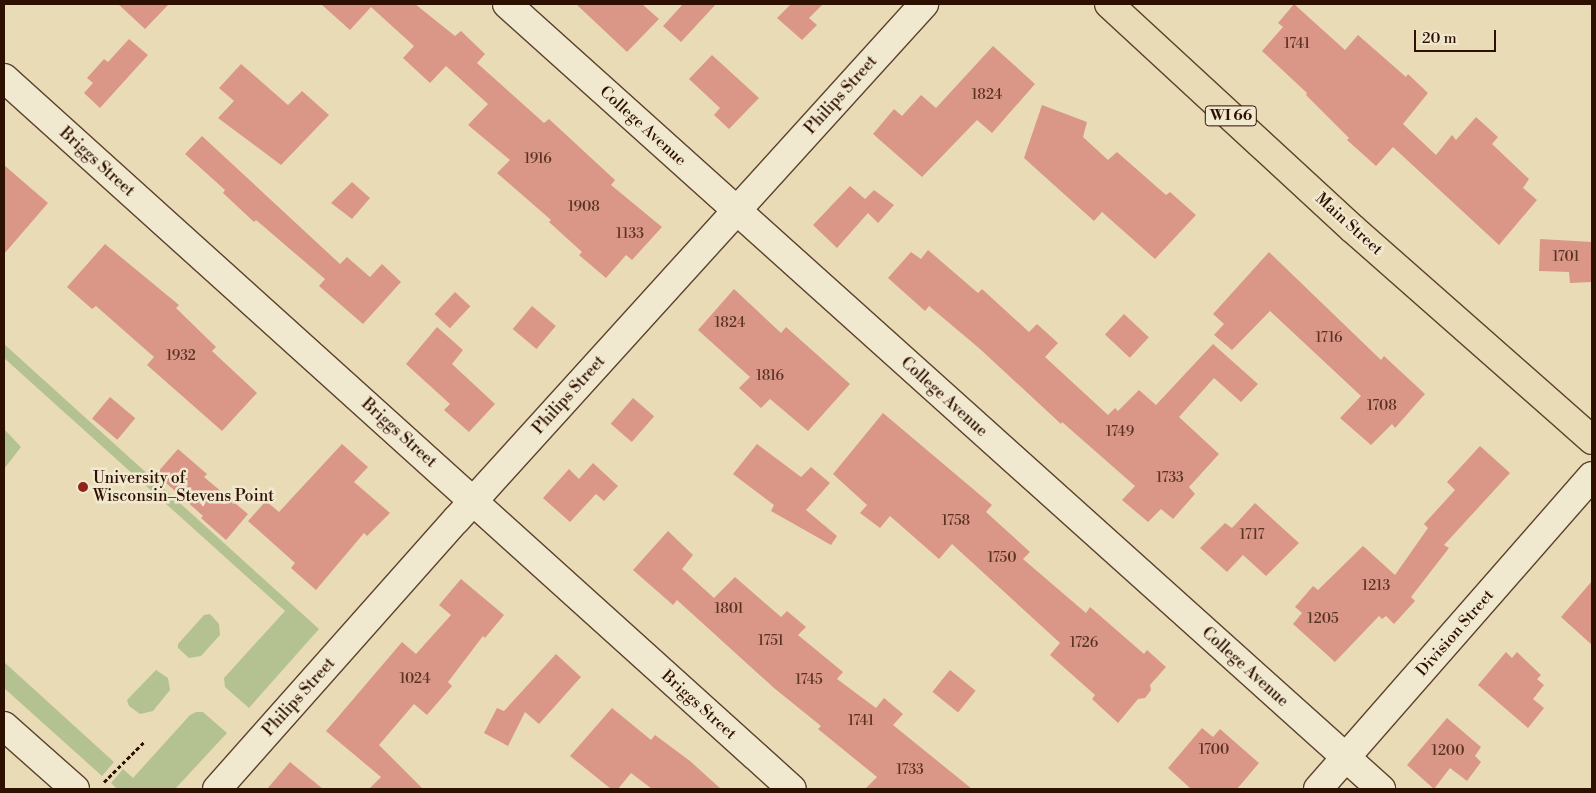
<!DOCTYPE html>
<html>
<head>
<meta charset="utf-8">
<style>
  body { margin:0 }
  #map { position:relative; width:1596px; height:793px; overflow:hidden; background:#eadbb7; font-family:"Libre Bodoni",serif }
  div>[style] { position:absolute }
  .green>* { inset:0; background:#b4c191 }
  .building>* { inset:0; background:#da9788; transform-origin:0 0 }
  .path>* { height:3px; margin-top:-1.5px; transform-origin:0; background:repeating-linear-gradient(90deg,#2e1000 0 4px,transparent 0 6.5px) }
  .roads { filter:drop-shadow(1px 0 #5d432e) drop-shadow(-1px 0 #5d432e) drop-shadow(0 1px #5d432e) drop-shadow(0 -1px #5d432e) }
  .minor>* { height:28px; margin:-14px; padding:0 14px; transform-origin:14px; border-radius:14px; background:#f1e8d0 }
  .secondary>* { height:28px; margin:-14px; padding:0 14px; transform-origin:14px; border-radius:14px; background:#f1e8d0 }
  .primary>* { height:28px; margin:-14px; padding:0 14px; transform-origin:14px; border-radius:14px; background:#eadbb7 }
  .dots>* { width:14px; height:14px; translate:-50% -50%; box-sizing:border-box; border:2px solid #f1e8d0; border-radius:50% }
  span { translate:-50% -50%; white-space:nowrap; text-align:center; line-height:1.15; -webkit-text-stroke:5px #f1e8d0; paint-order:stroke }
  .number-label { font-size:14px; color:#593222 }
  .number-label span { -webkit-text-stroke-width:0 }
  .shield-label span { padding:1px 4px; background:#f1e8d0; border:1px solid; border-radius:4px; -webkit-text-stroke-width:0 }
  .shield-label { font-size:15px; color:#2e1000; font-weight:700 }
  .street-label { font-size:16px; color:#2e1000 }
  .poi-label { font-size:16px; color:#2e1000 }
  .left { translate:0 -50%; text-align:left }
  .frame { position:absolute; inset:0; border:5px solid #2e1000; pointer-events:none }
  .scale { position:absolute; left:1414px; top:30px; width:82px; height:22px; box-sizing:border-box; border:2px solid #2e1000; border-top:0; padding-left:6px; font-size:15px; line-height:18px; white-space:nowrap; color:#2e1000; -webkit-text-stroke:4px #f1e8d0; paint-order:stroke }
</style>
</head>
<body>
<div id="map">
  <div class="green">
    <div style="clip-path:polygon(4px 344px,319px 629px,249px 708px,225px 687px,224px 678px,285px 611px,4px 358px)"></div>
    <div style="clip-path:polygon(4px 429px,21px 447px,4px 469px)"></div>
    <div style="clip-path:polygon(210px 614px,219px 624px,220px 635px,201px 656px,189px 658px,178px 648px,178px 644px,204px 615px)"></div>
    <div style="clip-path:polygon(4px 662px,114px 762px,102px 776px,4px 688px)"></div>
    <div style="clip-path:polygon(156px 670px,168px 678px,170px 690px,153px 711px,140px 714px,129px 706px,127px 700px)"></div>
    <div style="clip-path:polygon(196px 712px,203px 712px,227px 733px,175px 789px,117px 789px,111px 783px,123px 769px,133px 778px,190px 715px)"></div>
  </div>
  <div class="building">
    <div style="clip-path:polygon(118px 4px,169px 4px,145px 29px)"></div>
    <div style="clip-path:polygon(321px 4px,415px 4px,455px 36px,461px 31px,485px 54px,477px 63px,544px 123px,549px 119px,615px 180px,611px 185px,662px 227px,632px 260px,626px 255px,606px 278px,579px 255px,582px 252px,549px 222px,551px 220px,497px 173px,510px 160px,468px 125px,488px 104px,446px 66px,430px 83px,403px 58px,414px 46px,371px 7px,350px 30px)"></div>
    <div style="clip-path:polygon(576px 4px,642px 4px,659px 19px,627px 52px)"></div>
    <div style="clip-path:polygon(683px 4px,716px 4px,681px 42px,663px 26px)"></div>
    <div style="clip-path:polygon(791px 4px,823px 4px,809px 18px,817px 25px,802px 40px,777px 18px)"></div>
    <div style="clip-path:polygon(1294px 4px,1345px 50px,1358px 35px,1406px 77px,1408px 74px,1428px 93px,1403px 124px,1436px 155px,1452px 135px,1456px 140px,1476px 117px,1498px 137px,1492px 144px,1529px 179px,1523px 188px,1537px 200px,1499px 245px,1393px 147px,1376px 166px,1347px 140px,1349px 138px,1306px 95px,1307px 93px,1262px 51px,1283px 27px,1278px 23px)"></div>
    <div style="clip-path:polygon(129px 39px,148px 55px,100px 108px,84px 93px,93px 83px,87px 78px,104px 59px,108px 62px)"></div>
    <div style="clip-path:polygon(993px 46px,1035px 84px,992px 133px,977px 120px,922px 177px,873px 134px,894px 109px,902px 116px,921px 95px,936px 108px)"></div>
    <div style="clip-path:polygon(712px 55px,759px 98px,729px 129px,714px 115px,720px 108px,689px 79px)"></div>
    <div style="clip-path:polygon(241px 64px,288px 105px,302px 91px,329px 115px,281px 165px,218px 118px,234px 101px,219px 88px)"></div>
    <div style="clip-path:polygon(1042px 105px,1087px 122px,1083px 137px,1108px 160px,1117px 152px,1166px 195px,1170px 192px,1196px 215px,1155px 259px,1102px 212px,1094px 221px,1024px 158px)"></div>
    <div style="clip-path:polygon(202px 136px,340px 264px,347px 257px,370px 277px,382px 264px,401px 282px,363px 324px,319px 286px,325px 279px,256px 220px,254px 222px,223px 193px,225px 190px,185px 154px)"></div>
    <div style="clip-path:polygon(4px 165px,48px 203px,4px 254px)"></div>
    <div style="clip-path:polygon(352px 182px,370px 198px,352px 219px,331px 203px)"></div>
    <div style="clip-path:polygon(850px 186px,865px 199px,874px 190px,894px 205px,878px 223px,868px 213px,837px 248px,813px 225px)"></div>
    <div style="clip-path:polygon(1540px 239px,1592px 242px,1592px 282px,1570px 283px,1569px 272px,1539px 271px)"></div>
    <div style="clip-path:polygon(105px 244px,179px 305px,176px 308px,216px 347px,212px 351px,257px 393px,222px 431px,147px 365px,154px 357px,96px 306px,92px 309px,67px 287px)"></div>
    <div style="clip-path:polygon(928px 250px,978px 293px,982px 289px,1029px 332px,1037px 324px,1058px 343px,1045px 357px,1108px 415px,1115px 408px,1118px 411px,1139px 390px,1156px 405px,1213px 344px,1258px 384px,1241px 402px,1214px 378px,1179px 417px,1219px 454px,1189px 487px,1195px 494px,1173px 519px,1161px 509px,1148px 522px,1122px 500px,1135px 486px,1062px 422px,1061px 424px,980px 349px,929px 306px,925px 311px,888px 278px,911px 252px,921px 259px)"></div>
    <div style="clip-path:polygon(1269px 252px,1381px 360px,1384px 356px,1425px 394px,1395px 428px,1392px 424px,1371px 445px,1340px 418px,1361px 396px,1270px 311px,1232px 350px,1214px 335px,1224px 324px,1213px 314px)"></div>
    <div style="clip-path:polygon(734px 289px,781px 333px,786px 327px,850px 384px,808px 431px,770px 399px,761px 408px,739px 388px,750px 377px,698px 330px)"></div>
    <div style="left:455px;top:292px;width:21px;height:30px;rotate:43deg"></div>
    <div style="left:532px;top:306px;width:31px;height:30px;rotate:40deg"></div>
    <div style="left:1124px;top:314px;width:34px;height:28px;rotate:43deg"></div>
    <div style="clip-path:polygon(437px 327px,463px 350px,452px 364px,495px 404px,469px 432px,444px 410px,450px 404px,406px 364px)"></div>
    <div style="left:110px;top:397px;width:33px;height:28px;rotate:40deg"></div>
    <div style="left:633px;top:398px;width:28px;height:34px;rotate:41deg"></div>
    <div style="clip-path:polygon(883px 413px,992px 505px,986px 512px,1030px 552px,1023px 559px,1086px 613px,1090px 607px,1144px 654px,1147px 650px,1166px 667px,1150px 685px,1151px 690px,1145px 698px,1138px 699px,1118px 723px,1092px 699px,1095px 695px,1050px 655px,1060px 643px,952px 544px,939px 559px,890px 516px,880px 528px,860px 513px,867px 505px,833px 474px)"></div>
    <div style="clip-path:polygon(342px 444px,368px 467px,354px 482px,390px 513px,367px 536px,364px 533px,316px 590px,291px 568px,295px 563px,248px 521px,266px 501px,279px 512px)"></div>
    <div style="clip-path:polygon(757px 444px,801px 477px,811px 467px,830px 483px,806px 510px,837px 536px,831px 545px,771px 511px,774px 505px,733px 474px)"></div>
    <div style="clip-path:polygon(1480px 446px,1510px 473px,1444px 545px,1449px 548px,1411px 597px,1415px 601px,1394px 624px,1386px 616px,1382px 619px,1379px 616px,1335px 662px,1293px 624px,1302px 613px,1295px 607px,1313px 586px,1318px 590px,1363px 546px,1395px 575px,1428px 528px,1424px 524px,1455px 490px,1447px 482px)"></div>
    <div style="clip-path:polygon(178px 449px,207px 474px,204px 477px,248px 514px,226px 540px,201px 518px,203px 516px,156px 474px)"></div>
    <div style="clip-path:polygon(593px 463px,618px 486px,604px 501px,596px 494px,570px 522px,543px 498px,569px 469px,579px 479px)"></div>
    <div style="clip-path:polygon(1255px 503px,1299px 543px,1266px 576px,1243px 555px,1227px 572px,1200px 548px,1225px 523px,1232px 528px)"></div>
    <div style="clip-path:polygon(668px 531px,693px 555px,682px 569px,714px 598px,735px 577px,781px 617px,787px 611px,806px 627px,798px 635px,843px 672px,837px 679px,876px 708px,884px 698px,903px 714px,893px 725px,972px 789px,865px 789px,877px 777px,818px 729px,821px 726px,774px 688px,677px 600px,673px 605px,633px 570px)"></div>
    <div style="clip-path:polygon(461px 579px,504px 615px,485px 638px,483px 636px,448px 682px,452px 686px,427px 715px,414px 704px,379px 745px,423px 789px,369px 789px,381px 777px,326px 731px,402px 642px,416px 654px,451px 615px,439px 605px)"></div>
    <div style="clip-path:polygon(1592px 581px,1592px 645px,1561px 617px)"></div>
    <div style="clip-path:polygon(1506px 652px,1512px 658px,1517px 652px,1541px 675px,1537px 679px,1544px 685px,1533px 699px,1544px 708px,1528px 728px,1478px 685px)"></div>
    <div style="clip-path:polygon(556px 654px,581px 677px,539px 724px,525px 712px,508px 746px,484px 733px,497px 708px,504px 711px)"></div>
    <div style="left:950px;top:670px;width:33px;height:28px;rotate:39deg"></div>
    <div style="clip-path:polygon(612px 708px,651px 740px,655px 735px,690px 761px,721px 789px,652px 789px,631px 773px,618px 789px,611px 789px,570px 756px)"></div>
    <div style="clip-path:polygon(1447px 718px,1481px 747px,1475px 756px,1481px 762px,1467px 781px,1450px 768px,1434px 789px,1407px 765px)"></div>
    <div style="clip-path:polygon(1202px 728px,1213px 737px,1220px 729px,1259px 763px,1237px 789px,1191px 789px,1168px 768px)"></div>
    <div style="clip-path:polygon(290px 762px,323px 789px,267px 789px)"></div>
  </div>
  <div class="path">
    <div style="left:104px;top:782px;width:58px;rotate:-45deg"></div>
  </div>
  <div class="roads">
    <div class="minor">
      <div style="left:507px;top:4px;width:1175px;rotate:41.93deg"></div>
      <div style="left:4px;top:78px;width:1061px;rotate:42.06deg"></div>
      <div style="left:4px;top:726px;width:95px;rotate:41.6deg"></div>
      <div style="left:217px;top:789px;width:360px;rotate:-48.4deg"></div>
      <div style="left:456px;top:520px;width:697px;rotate:-47.79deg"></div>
    </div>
    <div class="secondary">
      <div style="left:1318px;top:789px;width:416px;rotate:-48.8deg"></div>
    </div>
    <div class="primary">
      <div style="left:1109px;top:4px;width:332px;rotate:42.7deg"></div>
      <div style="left:1353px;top:229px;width:319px;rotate:41.4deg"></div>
    </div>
  </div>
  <div class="dots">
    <div style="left:83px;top:487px;background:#8f2418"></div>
  </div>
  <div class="number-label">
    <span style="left:1297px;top:44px">1741</span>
    <span style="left:987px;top:95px">1824</span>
    <span style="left:538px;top:159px">1916</span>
    <span style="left:584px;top:207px">1908</span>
    <span style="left:630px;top:234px">1133</span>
    <span style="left:1566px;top:257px">1701</span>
    <span style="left:730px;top:323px">1824</span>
    <span style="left:1329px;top:338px">1716</span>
    <span style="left:181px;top:356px">1932</span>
    <span style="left:770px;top:376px">1816</span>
    <span style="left:1382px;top:406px">1708</span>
    <span style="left:1120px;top:432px">1749</span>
    <span style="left:1170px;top:478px">1733</span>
    <span style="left:956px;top:521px">1758</span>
    <span style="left:1252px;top:535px">1717</span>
    <span style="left:1002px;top:558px">1750</span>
    <span style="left:1376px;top:586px">1213</span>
    <span style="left:729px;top:609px">1801</span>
    <span style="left:1323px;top:619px">1205</span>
    <span style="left:771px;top:641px">1751</span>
    <span style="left:1084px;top:643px">1726</span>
    <span style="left:415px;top:679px">1024</span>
    <span style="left:809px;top:680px">1745</span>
    <span style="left:861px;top:721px">1741</span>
    <span style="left:1214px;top:750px">1700</span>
    <span style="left:1448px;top:751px">1200</span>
    <span style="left:910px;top:770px">1733</span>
  </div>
  <div class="shield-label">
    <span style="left:1231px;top:116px">WI 66</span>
  </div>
  <div class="street-label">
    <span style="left:841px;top:95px;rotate:-48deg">Philips Street</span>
    <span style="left:643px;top:126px;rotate:42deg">College Avenue</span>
    <span style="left:97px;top:162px;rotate:42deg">Briggs Street</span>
    <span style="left:1349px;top:224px;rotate:42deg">Main Street</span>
    <span style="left:569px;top:395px;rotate:-48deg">Philips Street</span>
    <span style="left:944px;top:397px;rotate:42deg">College Avenue</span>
    <span style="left:399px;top:433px;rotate:42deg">Briggs Street</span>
    <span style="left:1455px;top:633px;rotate:-49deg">Division Street</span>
    <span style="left:1245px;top:667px;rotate:42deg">College Avenue</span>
    <span style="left:299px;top:697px;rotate:-48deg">Philips Street</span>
    <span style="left:699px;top:705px;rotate:42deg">Briggs Street</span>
  </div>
  <div class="poi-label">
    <span class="left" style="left:93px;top:487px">University of<br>Wisconsin–Stevens Point</span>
  </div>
  <div class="frame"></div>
  <div class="scale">20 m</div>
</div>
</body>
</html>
